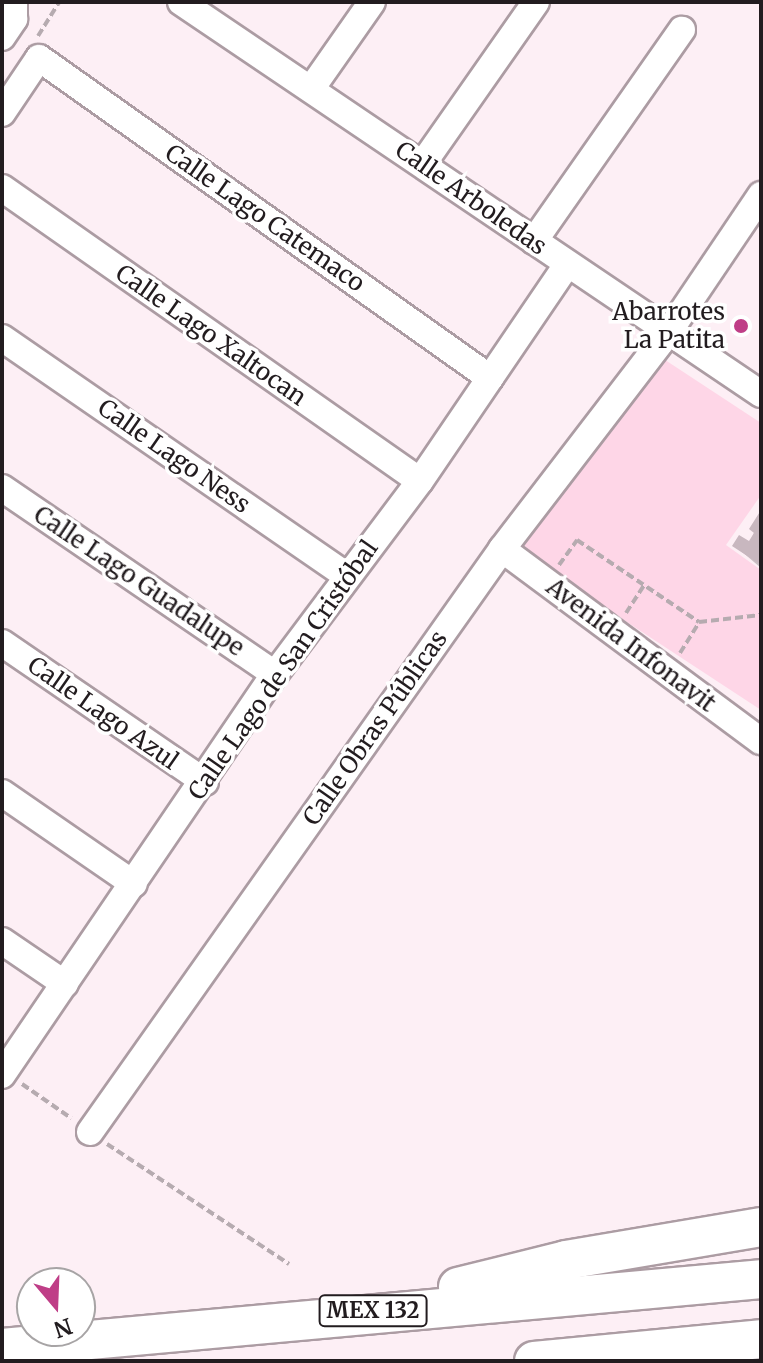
<!DOCTYPE html>
<html>
<head>
<meta charset="utf-8">
<style>
  body { margin:0 }
  #map { position:relative; width:763px; height:1363px; overflow:hidden; background:#fdeff5; font-family:Merriweather,serif }
  div>[style] { position:absolute }
  .green>* { inset:0; background:#fed6e7 }
  .shadow>* { inset:0; background:#0003 }
  .building>* { inset:0; background:#c8b7bf }
  .path>* { height:4px; margin-top:-2px; transform-origin:0; background:repeating-linear-gradient(90deg,#b6abb0 0 8px,transparent 0 12px) }
  .roads { filter:drop-shadow(2px 0 #ac9ca3) drop-shadow(-2px 0 #ac9ca3) drop-shadow(0 2px #ac9ca3) drop-shadow(0 -2px #ac9ca3) }
  .minor>* { height:26px; margin:-13px; padding:0 13px; transform-origin:13px; border-radius:13px; background:#fff }
  .highway>* { height:38px; margin:-19px; padding:0 19px; transform-origin:19px; border-radius:19px; background:#fff }
  .dots>* { width:22px; height:22px; translate:-50% -50%; box-sizing:border-box; border:4px solid #fff; border-radius:50% }
  span { translate:-50% -50%; white-space:nowrap; text-align:center; line-height:1.15; -webkit-text-stroke:7px #fff; paint-order:stroke }
  .shield-label span { padding:2px 6px; background:#fff; border:2px solid; border-radius:6px; -webkit-text-stroke-width:0 }
  .shield-label { font-size:22px; color:#221c1f; font-weight:700 }
  .street-label { font-size:24px; color:#221c1f }
  .poi-label { font-size:24px; color:#221c1f }
  .right { translate:-100% -50%; text-align:right }
  .frame { position:absolute; inset:0; border:4px solid #221c1f; pointer-events:none }
  .north { position:absolute; left:16px; top:1267px; width:80px; height:80px; box-sizing:border-box; background:#fff; border:2px solid #a7a4a5; border-radius:50%; rotate:161deg; font-size:22px; font-weight:700; line-height:32px; text-align:center; color:#221c1f }
  .north::after { content:''; display:block; margin:auto; width:28px; height:36px; background:#bf3e87; clip-path:polygon(50% 0,100% 100%,50% 72%,0 100%) }
</style>
</head>
<body>
<div id="map">
  <div class="green">
    <div style="clip-path:polygon(653px 352px,761px 423px,761px 495px,726px 545px,761px 570px,761px 710px,514px 548px)"></div>
  </div>
  <div class="shadow">
    <div style="clip-path:polygon(761px 517px,761px 568px,734px 545px,749px 544px)"></div>
  </div>
  <div class="building">
    <div style="clip-path:polygon(761px 510px,761px 565px,732px 546px,739px 535px,749px 541px,754px 533px,749px 529px)"></div>
  </div>
  <div class="path">
    <div style="left:38px;top:36px;width:40px;rotate:-58deg"></div>
    <div style="left:559px;top:565px;width:31px;rotate:-54deg"></div>
    <div style="left:577px;top:540px;width:147px;rotate:33.9deg"></div>
    <div style="left:626px;top:613px;width:33px;rotate:-57deg"></div>
    <div style="left:680px;top:653px;width:36px;rotate:-58deg"></div>
    <div style="left:699px;top:622px;width:62px;rotate:-6.4deg"></div>
    <div style="left:22px;top:1084px;width:60px;rotate:34.8deg"></div>
    <div style="left:107px;top:1144px;width:218px;rotate:33.4deg"></div>
  </div>
  <div class="roads">
    <div class="minor">
      <div style="left:181px;top:2px;width:700px;rotate:34.05deg"></div>
      <div style="left:2px;top:37px;width:22px;rotate:-56deg"></div>
      <div style="left:14px;top:19px;width:17px;rotate:-90deg"></div>
      <div style="left:311px;top:89px;width:106px;rotate:-55deg"></div>
      <div style="left:2px;top:113px;width:66px;rotate:-56.1deg"></div>
      <div style="left:39px;top:58px;width:553px;rotate:35.36deg"></div>
      <div style="left:424px;top:162px;width:195px;rotate:-55deg"></div>
      <div style="left:2px;top:188px;width:510px;rotate:35.03deg"></div>
      <div style="left:534px;top:241px;width:258px;rotate:-55deg"></div>
      <div style="left:2px;top:338px;width:417px;rotate:34.6deg"></div>
      <div style="left:2px;top:488px;width:330px;rotate:34.3deg"></div>
      <div style="left:502px;top:549px;width:322px;rotate:36.6deg"></div>
      <div style="left:2px;top:643px;width:246px;rotate:34.4deg"></div>
      <div style="left:2px;top:793px;width:160px;rotate:34.6deg"></div>
      <div style="left:2px;top:941px;width:76px;rotate:34.3deg"></div>
      <div style="left:2px;top:1075px;width:485px;rotate:-55.8deg"></div>
      <div style="left:275px;top:674px;width:241px;rotate:-53.1deg"></div>
      <div style="left:420px;top:481px;width:260px;rotate:-55.8deg"></div>
      <div style="left:90px;top:1132px;width:714px;rotate:-54.75deg"></div>
      <div style="left:502px;top:549px;width:276px;rotate:-52.5deg"></div>
      <div style="left:670px;top:330px;width:163px;rotate:-56deg"></div>
    </div>
    <div class="highway">
      <div style="left:458px;top:1287px;width:111px;rotate:-14deg"></div>
      <div style="left:566px;top:1260px;width:198px;rotate:-9.6deg"></div>
      <div style="left:2px;top:1348px;width:762px;rotate:-5.19deg"></div>
      <div style="left:534px;top:1361px;width:228px;rotate:-5.5deg"></div>
    </div>
  </div>
  <div class="dots">
    <div style="left:741px;top:326px;background:#bf3e87"></div>
  </div>
  <div class="shield-label">
    <span style="left:373px;top:1311px">MEX 132</span>
  </div>
  <div class="street-label">
    <span style="left:471px;top:198px;rotate:35deg">Calle Arboledas</span>
    <span style="left:265px;top:218px;rotate:35deg">Calle Lago Catemaco</span>
    <span style="left:211px;top:335px;rotate:35deg">Calle Lago Xaltocan</span>
    <span style="left:174px;top:456px;rotate:35deg">Calle Lago Ness</span>
    <span style="left:139px;top:581px;rotate:34deg">Calle Lago Guadalupe</span>
    <span style="left:631px;top:645px;rotate:37deg">Avenida Infonavit</span>
    <span style="left:283px;top:670px;rotate:-55deg">Calle Lago de San Cristóbal</span>
    <span style="left:103px;top:713px;rotate:35deg">Calle Lago Azul</span>
    <span style="left:375px;top:728px;rotate:-55deg">Calle Obras Públicas</span>
  </div>
  <div class="poi-label">
    <span class="right" style="left:725px;top:326px">Abarrotes<br>La Patita</span>
  </div>
  <div class="frame"></div>
  <div class="north">N</div>
</div>
</body>
</html>
